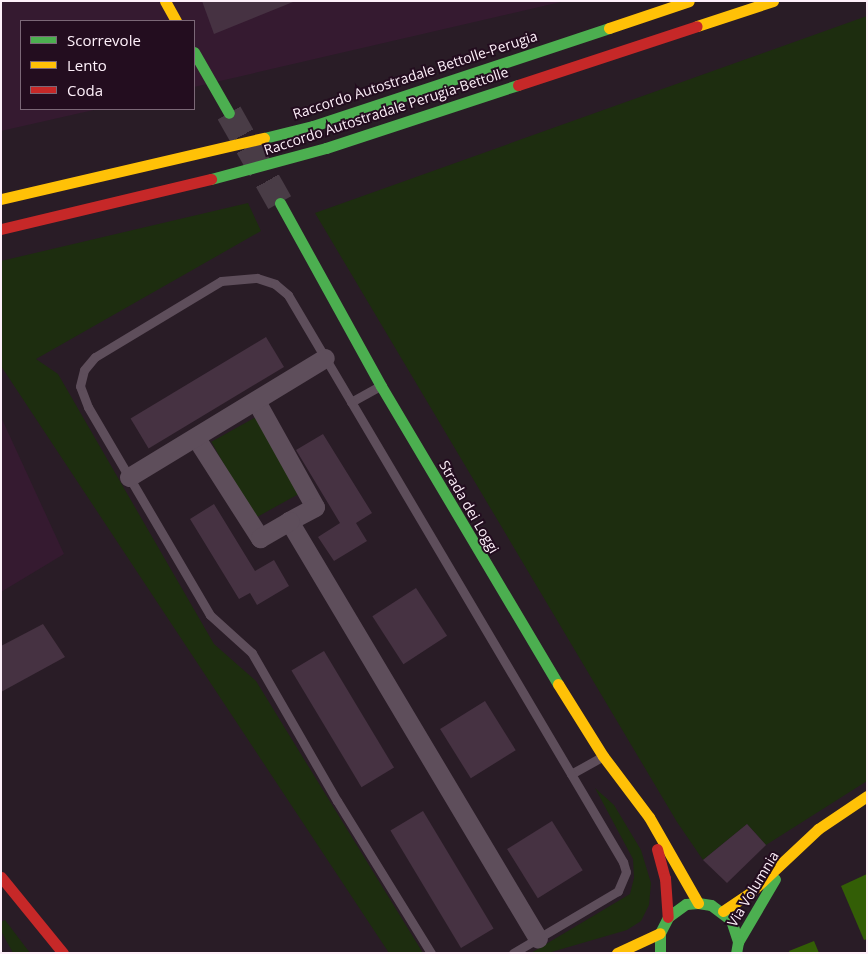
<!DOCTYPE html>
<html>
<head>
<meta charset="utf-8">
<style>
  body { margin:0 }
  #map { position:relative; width:868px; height:954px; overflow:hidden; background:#291c26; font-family:"Open Sans",sans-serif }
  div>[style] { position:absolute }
  .built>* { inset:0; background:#351a30 }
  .green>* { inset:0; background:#1d2d0f; transform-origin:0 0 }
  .water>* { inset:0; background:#335e06 }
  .building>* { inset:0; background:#463242; transform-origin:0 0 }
  .secondary-tunnel>* { height:26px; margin-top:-13px; transform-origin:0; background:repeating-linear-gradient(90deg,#493c46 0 26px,transparent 0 39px) }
  .lane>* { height:9px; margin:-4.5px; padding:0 4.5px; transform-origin:4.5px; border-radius:4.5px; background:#5e4e5b }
  .street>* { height:19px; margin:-9.5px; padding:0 9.5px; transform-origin:9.5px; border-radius:9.5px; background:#5e4e5b }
  .fast>* { height:11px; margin:-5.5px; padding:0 5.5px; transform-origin:5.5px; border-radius:5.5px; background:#4caf50 }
  .slow>* { height:11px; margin:-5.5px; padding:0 5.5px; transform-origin:5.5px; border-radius:5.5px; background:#ffc107 }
  .jam>* { height:11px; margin:-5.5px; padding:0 5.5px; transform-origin:5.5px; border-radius:5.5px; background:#c62828 }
  span { translate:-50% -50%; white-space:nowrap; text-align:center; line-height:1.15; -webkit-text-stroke:4px #230d1f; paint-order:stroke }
  .street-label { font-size:14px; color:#fef0fa }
  .frame { position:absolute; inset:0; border:2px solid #fef0fa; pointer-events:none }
  .legend { position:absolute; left:20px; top:20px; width:175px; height:90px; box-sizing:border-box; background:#230d1f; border:1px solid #7b6877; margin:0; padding:6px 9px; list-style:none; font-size:15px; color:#fef0fa }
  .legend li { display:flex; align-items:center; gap:10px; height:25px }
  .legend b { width:25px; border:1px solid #7b6877 }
</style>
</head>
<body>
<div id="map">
  <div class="built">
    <div style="clip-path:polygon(1px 1px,565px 1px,194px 87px,194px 21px,21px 21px,21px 109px,98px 109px,1px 131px)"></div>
    <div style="clip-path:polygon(1px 417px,64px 554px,1px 592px)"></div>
  </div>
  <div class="green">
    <div style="clip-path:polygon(867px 16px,867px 781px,766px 845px,747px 824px,703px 860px,677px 822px,315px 213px)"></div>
    <div style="clip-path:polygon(248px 203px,261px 231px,36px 359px,58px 374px,214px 644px,256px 681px,423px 953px,389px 953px,1px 366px,1px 261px)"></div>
    <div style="left:256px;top:417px;width:88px;height:51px;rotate:61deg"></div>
    <div style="clip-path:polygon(595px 788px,614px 805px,641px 850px,651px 883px,649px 905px,641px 921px,627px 930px,548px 953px,531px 953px,630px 894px,634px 878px,633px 859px)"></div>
    <div style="clip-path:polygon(5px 920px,30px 953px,13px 953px,1px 931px,1px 922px)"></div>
  </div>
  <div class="water">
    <div style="clip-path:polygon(867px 874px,867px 939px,864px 940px,841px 886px)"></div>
    <div style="clip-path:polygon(814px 941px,819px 953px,790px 953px,789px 951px)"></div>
  </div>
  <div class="building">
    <div style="clip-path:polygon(202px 1px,292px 1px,293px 2px,214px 34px)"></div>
    <div style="left:266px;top:337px;width:35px;height:158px;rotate:59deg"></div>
    <div style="clip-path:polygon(323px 434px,372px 513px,356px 523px,367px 541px,334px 561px,318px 537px,340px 523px,296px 450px)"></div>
    <div style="clip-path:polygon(214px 504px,255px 571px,274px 560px,289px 586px,257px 605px,250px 593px,239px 599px,190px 519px)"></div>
    <div style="left:416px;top:588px;width:57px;height:52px;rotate:57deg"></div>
    <div style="clip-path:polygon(43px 624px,65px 657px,1px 692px,1px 646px)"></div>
    <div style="left:324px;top:651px;width:136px;height:38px;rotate:59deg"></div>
    <div style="left:485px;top:701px;width:58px;height:53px;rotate:58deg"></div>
    <div style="left:423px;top:811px;width:137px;height:38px;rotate:59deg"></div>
    <div style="left:552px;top:821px;width:58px;height:53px;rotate:58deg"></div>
    <div style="clip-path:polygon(747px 824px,766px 845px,727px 883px,703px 860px)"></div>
  </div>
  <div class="secondary-tunnel">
    <div style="left:229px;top:113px;width:103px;rotate:60.5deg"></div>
  </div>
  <div class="lane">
    <div style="left:351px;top:402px;width:31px;rotate:-29deg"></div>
    <div style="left:571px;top:774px;width:35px;rotate:-29deg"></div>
    <div style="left:431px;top:953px;width:179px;rotate:-121.7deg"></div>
    <div style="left:337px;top:801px;width:171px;rotate:-119.9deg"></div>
    <div style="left:252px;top:653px;width:57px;rotate:-137.9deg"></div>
    <div style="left:210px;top:615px;width:241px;rotate:-120.4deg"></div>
    <div style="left:88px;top:407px;width:22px;rotate:-111deg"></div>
    <div style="left:80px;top:386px;width:16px;rotate:-76deg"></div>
    <div style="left:84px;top:370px;width:17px;rotate:-50deg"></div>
    <div style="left:95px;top:357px;width:147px;rotate:-31.1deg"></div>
    <div style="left:221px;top:281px;width:36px;rotate:-5deg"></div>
    <div style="left:257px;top:278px;width:19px;rotate:18deg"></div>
    <div style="left:275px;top:284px;width:17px;rotate:40deg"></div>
    <div style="left:288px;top:295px;width:659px;rotate:59.42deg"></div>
    <div style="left:623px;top:862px;width:10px;rotate:73deg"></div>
    <div style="left:626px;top:872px;width:21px;rotate:113deg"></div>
    <div style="left:618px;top:891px;width:122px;rotate:149.4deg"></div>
  </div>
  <div class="street">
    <div style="left:256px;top:401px;width:121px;rotate:60.9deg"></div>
    <div style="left:315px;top:507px;width:30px;rotate:152deg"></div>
    <div style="left:289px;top:521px;width:486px;rotate:59.2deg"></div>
    <div style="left:196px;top:438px;width:119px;rotate:57.4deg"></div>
    <div style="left:260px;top:538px;width:34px;rotate:-30deg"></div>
    <div style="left:129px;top:477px;width:229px;rotate:-31.3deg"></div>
  </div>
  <div class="fast">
    <div style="left:194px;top:52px;width:70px;rotate:60.2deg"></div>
    <div style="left:264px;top:138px;width:50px;rotate:-13.8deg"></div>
    <div style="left:313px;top:126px;width:312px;rotate:-18.3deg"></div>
    <div style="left:211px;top:179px;width:119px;rotate:-15.1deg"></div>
    <div style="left:326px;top:148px;width:202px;rotate:-18.2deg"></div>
    <div style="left:280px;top:203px;width:209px;rotate:61.1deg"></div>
    <div style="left:381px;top:386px;width:347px;rotate:59.3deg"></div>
    <div style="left:738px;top:942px;width:73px;rotate:-59.6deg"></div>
    <div style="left:660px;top:953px;width:20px;rotate:-90deg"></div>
    <div style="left:660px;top:933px;width:18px;rotate:-63deg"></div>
    <div style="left:668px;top:917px;width:22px;rotate:-36deg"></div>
    <div style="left:686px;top:904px;width:12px;rotate:-5deg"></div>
    <div style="left:698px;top:903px;width:13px;rotate:9deg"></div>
    <div style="left:711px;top:905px;width:25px;rotate:37deg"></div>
    <div style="left:731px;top:920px;width:23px;rotate:72deg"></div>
    <div style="left:738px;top:942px;width:11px;rotate:100deg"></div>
  </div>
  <div class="slow">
    <div style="left:165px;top:1px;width:23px;rotate:61deg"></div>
    <div style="left:697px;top:26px;width:80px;rotate:-18.2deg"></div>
    <div style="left:609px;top:28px;width:84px;rotate:-18.6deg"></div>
    <div style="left:1px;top:199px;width:270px;rotate:-13.1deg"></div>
    <div style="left:558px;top:684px;width:85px;rotate:58deg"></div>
    <div style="left:603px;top:756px;width:76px;rotate:53deg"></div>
    <div style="left:649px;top:817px;width:99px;rotate:60.3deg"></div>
    <div style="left:723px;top:911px;width:34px;rotate:-34deg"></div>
    <div style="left:751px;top:892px;width:92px;rotate:-43.2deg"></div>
    <div style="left:818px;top:829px;width:59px;rotate:-34deg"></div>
    <div style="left:617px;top:953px;width:47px;rotate:-24.9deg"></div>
  </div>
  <div class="jam">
    <div style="left:518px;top:85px;width:188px;rotate:-18.2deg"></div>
    <div style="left:1px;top:229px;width:216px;rotate:-13.4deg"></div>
    <div style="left:657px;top:849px;width:30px;rotate:75deg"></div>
    <div style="left:665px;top:878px;width:39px;rotate:86deg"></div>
    <div style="left:1px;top:877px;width:98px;rotate:50.8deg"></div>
  </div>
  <div class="street-label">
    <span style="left:415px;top:75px;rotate:-18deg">Raccordo Autostradale Bettolle-Perugia</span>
    <span style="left:386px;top:111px;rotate:-18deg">Raccordo Autostradale Perugia-Bettolle</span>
    <span style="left:469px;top:507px;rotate:60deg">Strada dei Loggi</span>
    <span style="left:753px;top:889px;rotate:-59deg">Via Volumnia</span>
  </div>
  <div class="frame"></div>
  <ul class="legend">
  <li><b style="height:6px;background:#4caf50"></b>Scorrevole</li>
  <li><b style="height:6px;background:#ffc107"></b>Lento</li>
  <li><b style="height:6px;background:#c62828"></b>Coda</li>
  </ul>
</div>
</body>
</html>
